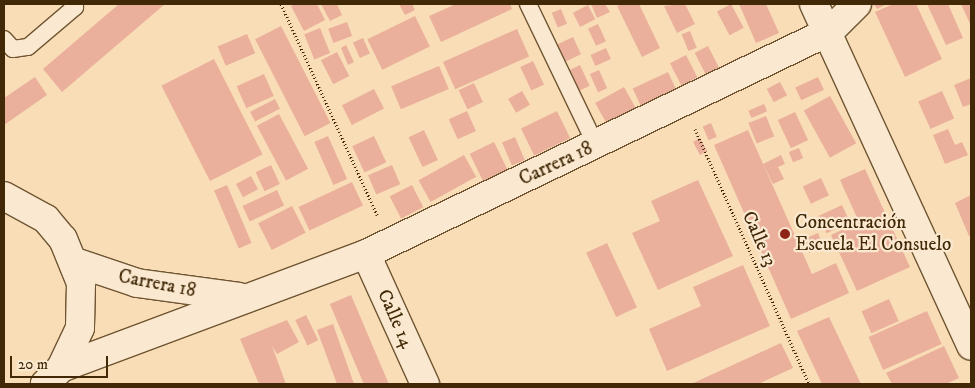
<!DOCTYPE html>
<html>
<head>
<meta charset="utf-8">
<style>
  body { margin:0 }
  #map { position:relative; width:975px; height:388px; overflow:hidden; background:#f8ddb7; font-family:"IM FELL DW Pica",serif }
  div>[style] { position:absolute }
  .building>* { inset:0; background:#ebb09b; transform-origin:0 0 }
  .path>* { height:3px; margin-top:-1.5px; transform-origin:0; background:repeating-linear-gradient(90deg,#412806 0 1px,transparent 0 3.5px) }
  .roads { filter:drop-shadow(1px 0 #6f5532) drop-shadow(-1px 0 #6f5532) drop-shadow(0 1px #6f5532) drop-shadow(0 -1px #6f5532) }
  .lane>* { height:16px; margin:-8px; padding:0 8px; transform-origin:8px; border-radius:8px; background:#fae9d0 }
  .street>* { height:28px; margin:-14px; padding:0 14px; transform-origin:14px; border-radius:14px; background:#fae9d0 }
  .secondary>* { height:28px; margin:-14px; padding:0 14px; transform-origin:14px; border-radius:14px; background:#fae9d0 }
  .dots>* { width:14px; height:14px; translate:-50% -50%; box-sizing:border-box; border:2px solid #fae9d0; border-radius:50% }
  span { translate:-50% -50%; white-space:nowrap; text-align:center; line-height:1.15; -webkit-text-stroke:4.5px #fae9d0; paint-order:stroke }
  .street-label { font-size:19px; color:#412806 }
  .poi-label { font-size:19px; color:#412806 }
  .left { translate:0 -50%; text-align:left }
  .frame { position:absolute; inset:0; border:5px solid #412806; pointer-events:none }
  .scale { position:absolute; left:10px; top:356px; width:98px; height:22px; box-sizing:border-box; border:2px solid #412806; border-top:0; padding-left:6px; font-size:15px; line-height:18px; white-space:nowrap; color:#412806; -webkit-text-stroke:4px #fae9d0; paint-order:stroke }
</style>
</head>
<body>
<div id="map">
  <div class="building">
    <div style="clip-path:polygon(119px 4px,165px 4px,62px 92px,43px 69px)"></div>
    <div style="clip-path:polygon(295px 4px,317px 4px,325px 20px,304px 31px,291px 6px)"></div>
    <div style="clip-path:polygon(321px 4px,337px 4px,342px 15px,330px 21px)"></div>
    <div style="clip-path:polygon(399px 4px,412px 4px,415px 10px,405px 15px)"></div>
    <div style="clip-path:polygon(456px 4px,510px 4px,512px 9px,441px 42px,429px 16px)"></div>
    <div style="clip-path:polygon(591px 4px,605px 4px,610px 12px,597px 18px)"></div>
    <div style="clip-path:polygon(622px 4px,639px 4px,660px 48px,642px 57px,617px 6px)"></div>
    <div style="clip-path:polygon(685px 4px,695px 24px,677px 33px,664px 6px)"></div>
    <div style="left:731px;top:4px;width:27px;height:16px;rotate:62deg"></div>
    <div style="clip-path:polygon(739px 4px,766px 4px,779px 33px,756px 43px)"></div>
    <div style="clip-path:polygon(874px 4px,887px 4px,877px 9px)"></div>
    <div style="clip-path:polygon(893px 4px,916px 4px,942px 59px,905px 77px,875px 12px)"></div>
    <div style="clip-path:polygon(927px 4px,948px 4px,963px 38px,946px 45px)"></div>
    <div style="clip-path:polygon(961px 4px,971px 4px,971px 26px)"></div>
    <div style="left:588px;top:5px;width:16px;height:17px;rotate:63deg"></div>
    <div style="left:561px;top:9px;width:16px;height:10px;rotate:68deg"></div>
    <div style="left:415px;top:16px;width:34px;height:53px;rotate:64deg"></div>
    <div style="left:347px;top:22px;width:15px;height:20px;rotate:70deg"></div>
    <div style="left:598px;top:24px;width:19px;height:11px;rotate:65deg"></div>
    <div style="left:281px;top:26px;width:109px;height:29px;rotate:63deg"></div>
    <div style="left:320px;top:28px;width:27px;height:17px;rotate:68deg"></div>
    <div style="left:517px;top:29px;width:30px;height:81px;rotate:66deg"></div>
    <div style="left:690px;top:31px;width:18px;height:9px;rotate:68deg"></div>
    <div style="left:247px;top:34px;width:21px;height:32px;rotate:67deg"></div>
    <div style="left:573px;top:37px;width:19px;height:17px;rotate:65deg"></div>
    <div style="left:363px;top:38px;width:17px;height:11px;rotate:66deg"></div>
    <div style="clip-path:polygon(346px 45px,354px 62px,348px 65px,341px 48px)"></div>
    <div style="left:708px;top:46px;width:25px;height:15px;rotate:63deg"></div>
    <div style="left:606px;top:48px;width:12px;height:17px;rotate:66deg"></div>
    <div style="left:337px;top:52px;width:27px;height:18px;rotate:63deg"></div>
    <div style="left:686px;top:55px;width:25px;height:18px;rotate:63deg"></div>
    <div style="left:214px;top:59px;width:107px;height:59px;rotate:63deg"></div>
    <div style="left:533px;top:61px;width:26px;height:14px;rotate:65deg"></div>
    <div style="left:580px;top:65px;width:23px;height:11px;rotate:65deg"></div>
    <div style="left:439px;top:66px;width:25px;height:52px;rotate:67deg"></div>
    <div style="left:599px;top:70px;width:20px;height:10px;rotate:66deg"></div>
    <div style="left:668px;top:72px;width:23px;height:39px;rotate:65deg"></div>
    <div style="left:264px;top:74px;width:24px;height:30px;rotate:66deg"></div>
    <div style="clip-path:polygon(35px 77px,47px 95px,4px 125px,4px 98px)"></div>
    <div style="left:818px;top:77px;width:14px;height:25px;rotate:65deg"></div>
    <div style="clip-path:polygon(971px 78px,971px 104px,963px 107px,954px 85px)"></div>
    <div style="left:780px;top:82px;width:15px;height:15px;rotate:62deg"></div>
    <div style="left:474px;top:83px;width:21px;height:17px;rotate:65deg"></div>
    <div style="left:624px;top:87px;width:25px;height:33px;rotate:61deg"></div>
    <div style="left:374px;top:89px;width:22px;height:36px;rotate:63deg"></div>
    <div style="left:522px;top:91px;width:16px;height:16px;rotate:60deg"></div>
    <div style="left:942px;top:91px;width:30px;height:26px;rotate:66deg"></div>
    <div style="left:830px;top:96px;width:54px;height:30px;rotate:61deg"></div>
    <div style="left:275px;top:99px;width:11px;height:28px;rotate:63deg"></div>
    <div style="left:764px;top:104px;width:8px;height:17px;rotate:67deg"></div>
    <div style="left:467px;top:111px;width:22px;height:20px;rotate:66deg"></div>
    <div style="left:557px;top:111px;width:30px;height:40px;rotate:64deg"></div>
    <div style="left:795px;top:112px;width:31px;height:19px;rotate:65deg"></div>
    <div style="left:279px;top:114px;width:62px;height:25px;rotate:62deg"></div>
    <div style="left:766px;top:116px;width:22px;height:19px;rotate:68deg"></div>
    <div style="left:711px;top:123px;width:15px;height:9px;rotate:67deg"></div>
    <div style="clip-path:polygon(948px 129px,955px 145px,962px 142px,968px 155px,945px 164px,933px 135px)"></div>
    <div style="left:424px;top:130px;width:33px;height:17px;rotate:65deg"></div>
    <div style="clip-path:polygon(748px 130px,812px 274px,836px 263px,849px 293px,791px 319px,714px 145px)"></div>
    <div style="left:328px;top:136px;width:47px;height:15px;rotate:66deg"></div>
    <div style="left:374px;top:136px;width:29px;height:24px;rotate:65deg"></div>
    <div style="left:515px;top:137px;width:25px;height:14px;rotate:67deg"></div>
    <div style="left:700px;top:138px;width:15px;height:8px;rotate:62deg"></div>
    <div style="left:494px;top:142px;width:32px;height:27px;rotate:64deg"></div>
    <div style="left:799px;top:148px;width:11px;height:11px;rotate:68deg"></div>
    <div style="left:464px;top:155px;width:25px;height:52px;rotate:61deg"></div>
    <div style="clip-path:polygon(781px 155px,785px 164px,778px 167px,784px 179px,773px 184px,763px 164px)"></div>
    <div style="left:271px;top:165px;width:21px;height:17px;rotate:65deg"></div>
    <div style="left:392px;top:165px;width:21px;height:26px;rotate:67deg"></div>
    <div style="clip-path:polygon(865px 169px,910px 267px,857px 291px,831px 235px,859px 222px,840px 180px)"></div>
    <div style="left:251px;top:176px;width:15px;height:17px;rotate:62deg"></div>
    <div style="left:821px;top:178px;width:19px;height:20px;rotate:65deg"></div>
    <div style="clip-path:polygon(698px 180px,733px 256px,658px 290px,632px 233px,660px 221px,651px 201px)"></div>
    <div style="left:352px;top:182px;width:26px;height:59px;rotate:65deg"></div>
    <div style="left:227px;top:185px;width:63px;height:14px;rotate:67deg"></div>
    <div style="left:412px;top:185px;width:25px;height:25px;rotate:63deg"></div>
    <div style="left:277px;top:190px;width:17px;height:38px;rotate:65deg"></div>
    <div style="clip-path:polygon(971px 195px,971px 235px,969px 236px,955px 203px)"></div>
    <div style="left:842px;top:205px;width:19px;height:26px;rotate:65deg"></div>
    <div style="left:292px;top:206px;width:30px;height:38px;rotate:63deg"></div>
    <div style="left:818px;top:233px;width:15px;height:16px;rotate:67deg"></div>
    <div style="left:607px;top:243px;width:71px;height:23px;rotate:65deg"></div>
    <div style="clip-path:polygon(743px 265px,770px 326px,667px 371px,649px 329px,701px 306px,693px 287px)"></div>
    <div style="left:351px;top:295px;width:96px;height:23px;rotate:67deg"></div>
    <div style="left:889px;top:299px;width:24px;height:30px;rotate:66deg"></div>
    <div style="left:927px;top:311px;width:36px;height:64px;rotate:66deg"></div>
    <div style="left:306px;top:315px;width:28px;height:12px;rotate:64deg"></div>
    <div style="clip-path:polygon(829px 317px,861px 384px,822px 384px,797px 331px)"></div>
    <div style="clip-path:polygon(287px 320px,299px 342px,277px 354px,272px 346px,286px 384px,259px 384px,240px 339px)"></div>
    <div style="clip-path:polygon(333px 324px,354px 384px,337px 384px,317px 330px)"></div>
    <div style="clip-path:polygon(781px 343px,793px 368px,758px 384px,691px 384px)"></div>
    <div style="clip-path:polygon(944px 346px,959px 378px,946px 384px,892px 384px,886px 373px)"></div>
  </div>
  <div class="path">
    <div style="left:281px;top:4px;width:232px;rotate:65.5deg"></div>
    <div style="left:695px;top:129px;width:279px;rotate:65.9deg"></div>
  </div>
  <div class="roads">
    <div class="lane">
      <div style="left:528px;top:4px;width:157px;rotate:64.3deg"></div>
      <div style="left:4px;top:39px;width:13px;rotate:48deg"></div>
      <div style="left:13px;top:49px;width:15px;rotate:-8deg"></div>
      <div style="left:28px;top:47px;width:62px;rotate:-40.4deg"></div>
      <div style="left:75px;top:7px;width:4px;rotate:-135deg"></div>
    </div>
    <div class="street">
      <div style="left:814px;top:4px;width:376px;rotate:65.3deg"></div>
      <div style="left:366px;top:254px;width:143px;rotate:65.6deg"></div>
      <div style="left:75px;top:262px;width:65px;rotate:18.7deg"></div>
      <div style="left:137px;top:283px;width:103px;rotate:7.8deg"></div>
      <div style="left:61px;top:368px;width:326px;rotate:-20.5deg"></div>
      <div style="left:366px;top:254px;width:515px;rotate:-25.67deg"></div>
      <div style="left:830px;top:31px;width:38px;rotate:-45deg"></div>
    </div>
    <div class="secondary">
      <div style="left:4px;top:196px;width:48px;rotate:28.7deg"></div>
      <div style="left:46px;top:219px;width:26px;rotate:50deg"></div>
      <div style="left:63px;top:239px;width:48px;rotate:67.8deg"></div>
      <div style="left:81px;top:283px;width:45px;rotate:91.3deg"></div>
      <div style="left:80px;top:328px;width:44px;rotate:115.4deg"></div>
      <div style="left:61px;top:368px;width:23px;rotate:135deg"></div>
    </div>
  </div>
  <div class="dots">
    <div style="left:785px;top:234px;background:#8f2418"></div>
  </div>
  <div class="street-label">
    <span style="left:556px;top:164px;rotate:-25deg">Carrera 18</span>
    <span style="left:759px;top:239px;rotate:66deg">Calle 13</span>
    <span style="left:157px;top:284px;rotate:11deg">Carrera 18</span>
    <span style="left:395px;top:319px;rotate:66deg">Calle 14</span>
  </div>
  <div class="poi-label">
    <span class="left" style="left:795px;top:234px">Concentración<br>Escuela El Consuelo</span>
  </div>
  <div class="frame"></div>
  <div class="scale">20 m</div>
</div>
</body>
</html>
